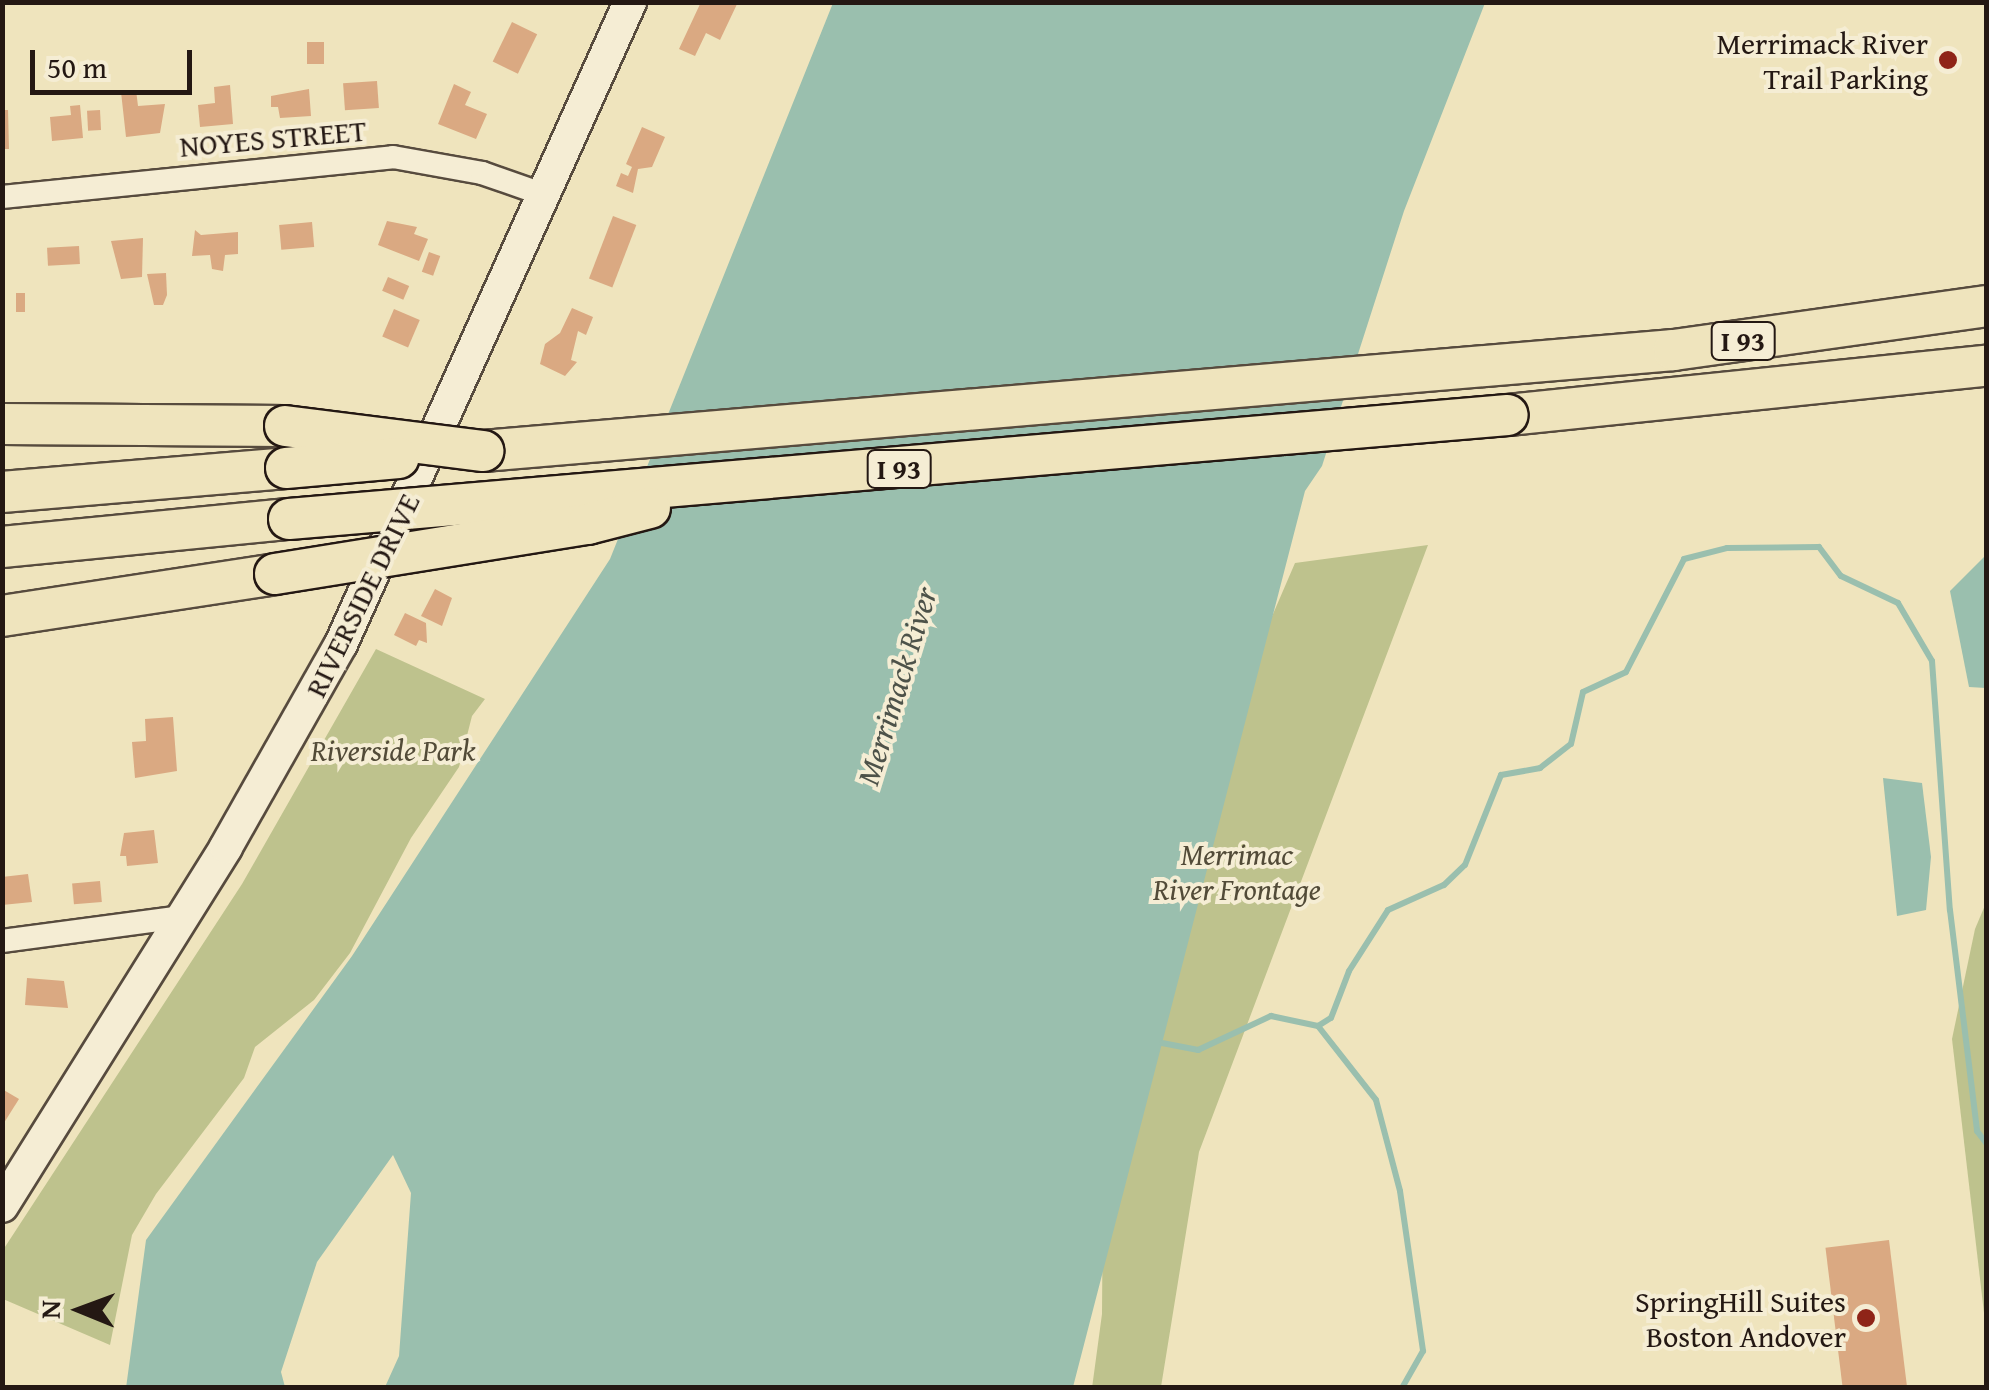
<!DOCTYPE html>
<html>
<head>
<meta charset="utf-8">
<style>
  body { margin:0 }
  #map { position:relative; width:1989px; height:1390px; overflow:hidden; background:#efe4bd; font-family:"Gentium Book Plus",serif }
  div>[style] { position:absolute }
  .green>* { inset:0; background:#bec28d }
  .water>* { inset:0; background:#9abfae }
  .stream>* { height:6px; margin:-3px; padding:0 3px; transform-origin:3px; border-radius:3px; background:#9abfae }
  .building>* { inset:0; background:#daa982; transform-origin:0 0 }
  .roads { filter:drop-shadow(2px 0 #574b3e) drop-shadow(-2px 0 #574b3e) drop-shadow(0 2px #574b3e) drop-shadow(0 -2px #574b3e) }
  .minor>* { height:22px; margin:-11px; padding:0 11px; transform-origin:11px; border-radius:11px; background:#f5edd4 }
  .secondary>* { height:32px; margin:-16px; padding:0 16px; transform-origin:16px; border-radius:16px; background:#f5edd4 }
  .motorway>* { height:40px; margin:-20px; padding:0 20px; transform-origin:20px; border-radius:20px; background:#efe4bd }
  .bridges { filter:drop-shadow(2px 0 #241813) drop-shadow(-2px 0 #241813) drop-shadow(0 2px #241813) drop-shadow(0 -2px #241813) }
  .motorway-bridge>* { height:40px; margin:-20px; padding:0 20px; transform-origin:20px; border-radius:20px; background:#efe4bd }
  .dots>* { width:28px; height:28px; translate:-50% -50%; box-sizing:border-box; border:5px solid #f5edd4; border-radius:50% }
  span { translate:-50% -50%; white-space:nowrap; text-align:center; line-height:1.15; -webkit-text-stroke:8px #f5edd4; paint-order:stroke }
  .shield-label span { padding:2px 8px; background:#f5edd4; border:2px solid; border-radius:8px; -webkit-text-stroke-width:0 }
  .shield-label { font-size:28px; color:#241813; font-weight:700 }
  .poi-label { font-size:30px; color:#241813 }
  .right { translate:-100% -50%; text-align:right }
  .street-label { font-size:30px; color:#241813 }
  .park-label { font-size:30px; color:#524b38; font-style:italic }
  .water-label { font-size:32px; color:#4d5249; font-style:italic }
  .frame { position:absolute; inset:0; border:5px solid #241813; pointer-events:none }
  .north { position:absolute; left:30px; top:1260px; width:100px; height:100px; -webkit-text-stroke:8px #f5edd4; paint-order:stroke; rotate:271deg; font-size:28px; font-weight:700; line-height:40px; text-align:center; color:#241813 }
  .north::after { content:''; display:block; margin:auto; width:35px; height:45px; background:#241813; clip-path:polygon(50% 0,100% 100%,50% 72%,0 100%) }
  .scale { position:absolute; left:30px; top:50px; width:162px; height:45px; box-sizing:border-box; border:5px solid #241813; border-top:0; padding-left:12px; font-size:30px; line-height:35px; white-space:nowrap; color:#241813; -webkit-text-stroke:8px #f5edd4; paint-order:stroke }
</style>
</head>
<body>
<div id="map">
  <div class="green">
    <div style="clip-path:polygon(1428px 545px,1199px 1152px,1161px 1387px,1092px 1388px,1102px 1314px,1103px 1182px,1167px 860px,1295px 563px)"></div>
    <div style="clip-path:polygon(376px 649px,485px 699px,472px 716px,459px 767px,411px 838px,350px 953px,314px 1000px,255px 1047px,244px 1078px,156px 1194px,132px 1235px,110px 1345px,3px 1299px,3px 1250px,242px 884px)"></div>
    <div style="clip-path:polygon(1986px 903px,1986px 1330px,1952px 1039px,1975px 929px)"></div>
  </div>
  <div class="water">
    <div style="clip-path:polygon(833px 3px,1485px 3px,1404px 211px,1322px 466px,1305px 491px,1073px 1387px,385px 1387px,399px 1356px,411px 1193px,393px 1155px,317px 1262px,281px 1372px,285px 1387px,126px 1388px,146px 1240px,352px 956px,610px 559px)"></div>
    <div style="clip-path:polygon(1986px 555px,1986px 688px,1969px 687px,1950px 591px)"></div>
    <div style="clip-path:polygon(1883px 778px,1922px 783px,1931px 857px,1926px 910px,1897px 916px)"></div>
  </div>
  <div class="stream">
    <div style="left:1318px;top:1026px;width:94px;rotate:51.9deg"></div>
    <div style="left:1376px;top:1100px;width:94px;rotate:75.2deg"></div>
    <div style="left:1400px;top:1191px;width:162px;rotate:81.8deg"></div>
    <div style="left:1423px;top:1351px;width:43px;rotate:119.6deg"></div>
    <div style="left:1162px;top:1043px;width:37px;rotate:11deg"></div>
    <div style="left:1198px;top:1050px;width:81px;rotate:-25deg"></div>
    <div style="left:1271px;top:1016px;width:48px;rotate:12deg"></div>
    <div style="left:1318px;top:1026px;width:15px;rotate:-32deg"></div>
    <div style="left:1331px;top:1018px;width:50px;rotate:-69deg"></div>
    <div style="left:1349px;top:971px;width:72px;rotate:-57.4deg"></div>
    <div style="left:1388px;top:910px;width:61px;rotate:-24.1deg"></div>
    <div style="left:1444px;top:885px;width:29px;rotate:-44deg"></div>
    <div style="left:1465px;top:865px;width:97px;rotate:-68.2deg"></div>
    <div style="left:1501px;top:775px;width:40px;rotate:-10deg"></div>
    <div style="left:1540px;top:768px;width:39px;rotate:-38deg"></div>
    <div style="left:1571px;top:744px;width:53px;rotate:-77deg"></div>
    <div style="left:1583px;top:692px;width:47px;rotate:-24.9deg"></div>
    <div style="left:1626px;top:672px;width:127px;rotate:-62.8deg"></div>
    <div style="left:1684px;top:559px;width:44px;rotate:-14.3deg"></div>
    <div style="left:1727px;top:548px;width:92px;rotate:-0.6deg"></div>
    <div style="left:1819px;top:547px;width:36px;rotate:53deg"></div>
    <div style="left:1841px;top:576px;width:63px;rotate:25.3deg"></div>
    <div style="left:1898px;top:603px;width:67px;rotate:59.6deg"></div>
    <div style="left:1932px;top:661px;width:250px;rotate:85.9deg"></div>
    <div style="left:1950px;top:910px;width:223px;rotate:83deg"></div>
    <div style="left:1977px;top:1131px;width:15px;rotate:53deg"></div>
  </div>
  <div class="building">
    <div style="clip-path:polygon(701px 2px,738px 2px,720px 40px,706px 33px,695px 56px,679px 49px)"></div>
    <div style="left:512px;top:22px;width:28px;height:44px;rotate:26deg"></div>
    <div style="left:324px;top:42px;width:22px;height:17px;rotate:90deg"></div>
    <div style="left:377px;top:81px;width:27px;height:34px;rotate:86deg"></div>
    <div style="clip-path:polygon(454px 84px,471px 92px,465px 105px,487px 114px,476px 139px,438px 124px)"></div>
    <div style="clip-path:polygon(230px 85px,233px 124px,200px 127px,198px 105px,215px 103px,214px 87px)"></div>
    <div style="clip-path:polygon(309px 89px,311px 116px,280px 118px,278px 107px,271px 107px,271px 96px)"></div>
    <div style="clip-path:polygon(136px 90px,138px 106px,165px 104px,160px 133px,126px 137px,121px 92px)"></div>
    <div style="clip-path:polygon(80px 105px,83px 138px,52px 141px,50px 117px,71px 115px,70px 106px)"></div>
    <div style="clip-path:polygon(2px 110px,8px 110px,9px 149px,2px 149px)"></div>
    <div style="left:100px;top:110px;width:20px;height:13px;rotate:87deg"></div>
    <div style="clip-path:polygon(642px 127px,665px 137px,652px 167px,638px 169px,633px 193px,616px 186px,621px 173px,628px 176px,632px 167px,626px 164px)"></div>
    <div style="left:613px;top:216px;width:25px;height:67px;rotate:21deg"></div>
    <div style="clip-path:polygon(387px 221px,417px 227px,414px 234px,428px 239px,419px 261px,378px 245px)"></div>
    <div style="left:312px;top:222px;width:25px;height:33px;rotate:85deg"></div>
    <div style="clip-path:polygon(195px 230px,201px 235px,238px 232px,238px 254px,225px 255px,223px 271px,212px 269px,210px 255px,192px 256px)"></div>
    <div style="clip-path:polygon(143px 238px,142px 277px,121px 279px,111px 241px)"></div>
    <div style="left:79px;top:246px;width:18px;height:32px;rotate:87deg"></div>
    <div style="left:429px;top:252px;width:12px;height:21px;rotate:20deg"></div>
    <div style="clip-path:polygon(166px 273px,167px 295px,163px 305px,154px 305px,147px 274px)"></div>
    <div style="left:388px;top:277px;width:23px;height:15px;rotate:23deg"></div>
    <div style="left:25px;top:293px;width:19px;height:9px;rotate:90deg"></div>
    <div style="clip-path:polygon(572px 308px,593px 317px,586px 335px,578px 331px,571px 360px,577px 362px,565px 376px,540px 364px,545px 344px,560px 333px)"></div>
    <div style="left:394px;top:309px;width:28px;height:30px;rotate:23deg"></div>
    <div style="clip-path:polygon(435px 589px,452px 598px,442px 626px,421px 616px)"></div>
    <div style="clip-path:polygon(405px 613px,426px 623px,427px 643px,419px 640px,416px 646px,394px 635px)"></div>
    <div style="clip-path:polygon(173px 717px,177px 771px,135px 778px,132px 742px,146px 741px,145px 719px)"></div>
    <div style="clip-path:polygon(154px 830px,158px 863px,127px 866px,126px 856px,120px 856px,124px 833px)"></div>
    <div style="clip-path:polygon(28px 874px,32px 902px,2px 905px,2px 877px)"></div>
    <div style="left:100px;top:881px;width:21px;height:28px;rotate:85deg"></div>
    <div style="clip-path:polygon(27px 978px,64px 981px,68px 1008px,25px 1005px)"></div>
    <div style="clip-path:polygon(2px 1089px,19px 1099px,2px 1126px)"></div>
    <div style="left:1889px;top:1240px;width:149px;height:64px;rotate:83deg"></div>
  </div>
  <div class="roads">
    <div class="minor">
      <div style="left:2px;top:197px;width:393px;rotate:-5.8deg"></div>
      <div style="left:393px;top:157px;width:90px;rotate:10.2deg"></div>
      <div style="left:482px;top:173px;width:67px;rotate:19.2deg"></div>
      <div style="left:2px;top:941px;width:182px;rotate:-7.6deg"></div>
    </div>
    <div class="secondary">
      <div style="left:2px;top:1206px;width:423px;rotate:-58deg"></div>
      <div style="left:226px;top:847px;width:233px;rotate:-60.5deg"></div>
      <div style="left:341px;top:644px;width:704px;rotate:-65.76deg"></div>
    </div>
    <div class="motorway">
      <div style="left:1508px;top:415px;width:481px;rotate:-5.9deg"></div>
      <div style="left:2px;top:424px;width:283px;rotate:0.4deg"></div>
      <div style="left:483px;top:451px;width:1195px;rotate:-4.85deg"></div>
      <div style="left:1674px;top:350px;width:315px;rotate:-8deg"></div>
      <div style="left:2px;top:492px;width:285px;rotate:-4.8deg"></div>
      <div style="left:2px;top:547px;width:288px;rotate:-5.6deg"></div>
      <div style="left:2px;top:616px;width:276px;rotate:-8.7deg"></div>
    </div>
  </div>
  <div class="bridges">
    <div class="motorway-bridge">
      <div style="left:285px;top:426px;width:200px;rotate:7.2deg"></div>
      <div style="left:286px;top:468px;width:113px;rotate:-5.1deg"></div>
      <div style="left:289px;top:519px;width:1223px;rotate:-4.88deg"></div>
      <div style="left:275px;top:574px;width:317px;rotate:-9.1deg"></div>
      <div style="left:588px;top:524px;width:64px;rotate:-14.5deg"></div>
    </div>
  </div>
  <div class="dots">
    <div style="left:1948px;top:60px;background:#8f2418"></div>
    <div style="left:1866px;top:1318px;background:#8f2418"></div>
  </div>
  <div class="shield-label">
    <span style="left:1743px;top:341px">I 93</span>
    <span style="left:899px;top:469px">I 93</span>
  </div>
  <div class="poi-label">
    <span class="right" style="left:1928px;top:60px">Merrimack River<br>Trail Parking</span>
    <span class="right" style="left:1846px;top:1318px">SpringHill Suites<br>Boston Andover</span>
  </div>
  <div class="street-label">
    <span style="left:273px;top:138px;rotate:-5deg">NOYES STREET</span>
    <span style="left:362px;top:595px;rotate:-64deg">RIVERSIDE DRIVE</span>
  </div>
  <div class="park-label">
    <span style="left:393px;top:750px">Riverside Park</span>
    <span style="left:1237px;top:871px">Merrimac<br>River Frontage</span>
  </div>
  <div class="water-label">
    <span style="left:897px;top:686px;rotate:-73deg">Merrimack River</span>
  </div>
  <div class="frame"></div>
  <div class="north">N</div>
  <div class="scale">50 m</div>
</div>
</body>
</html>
